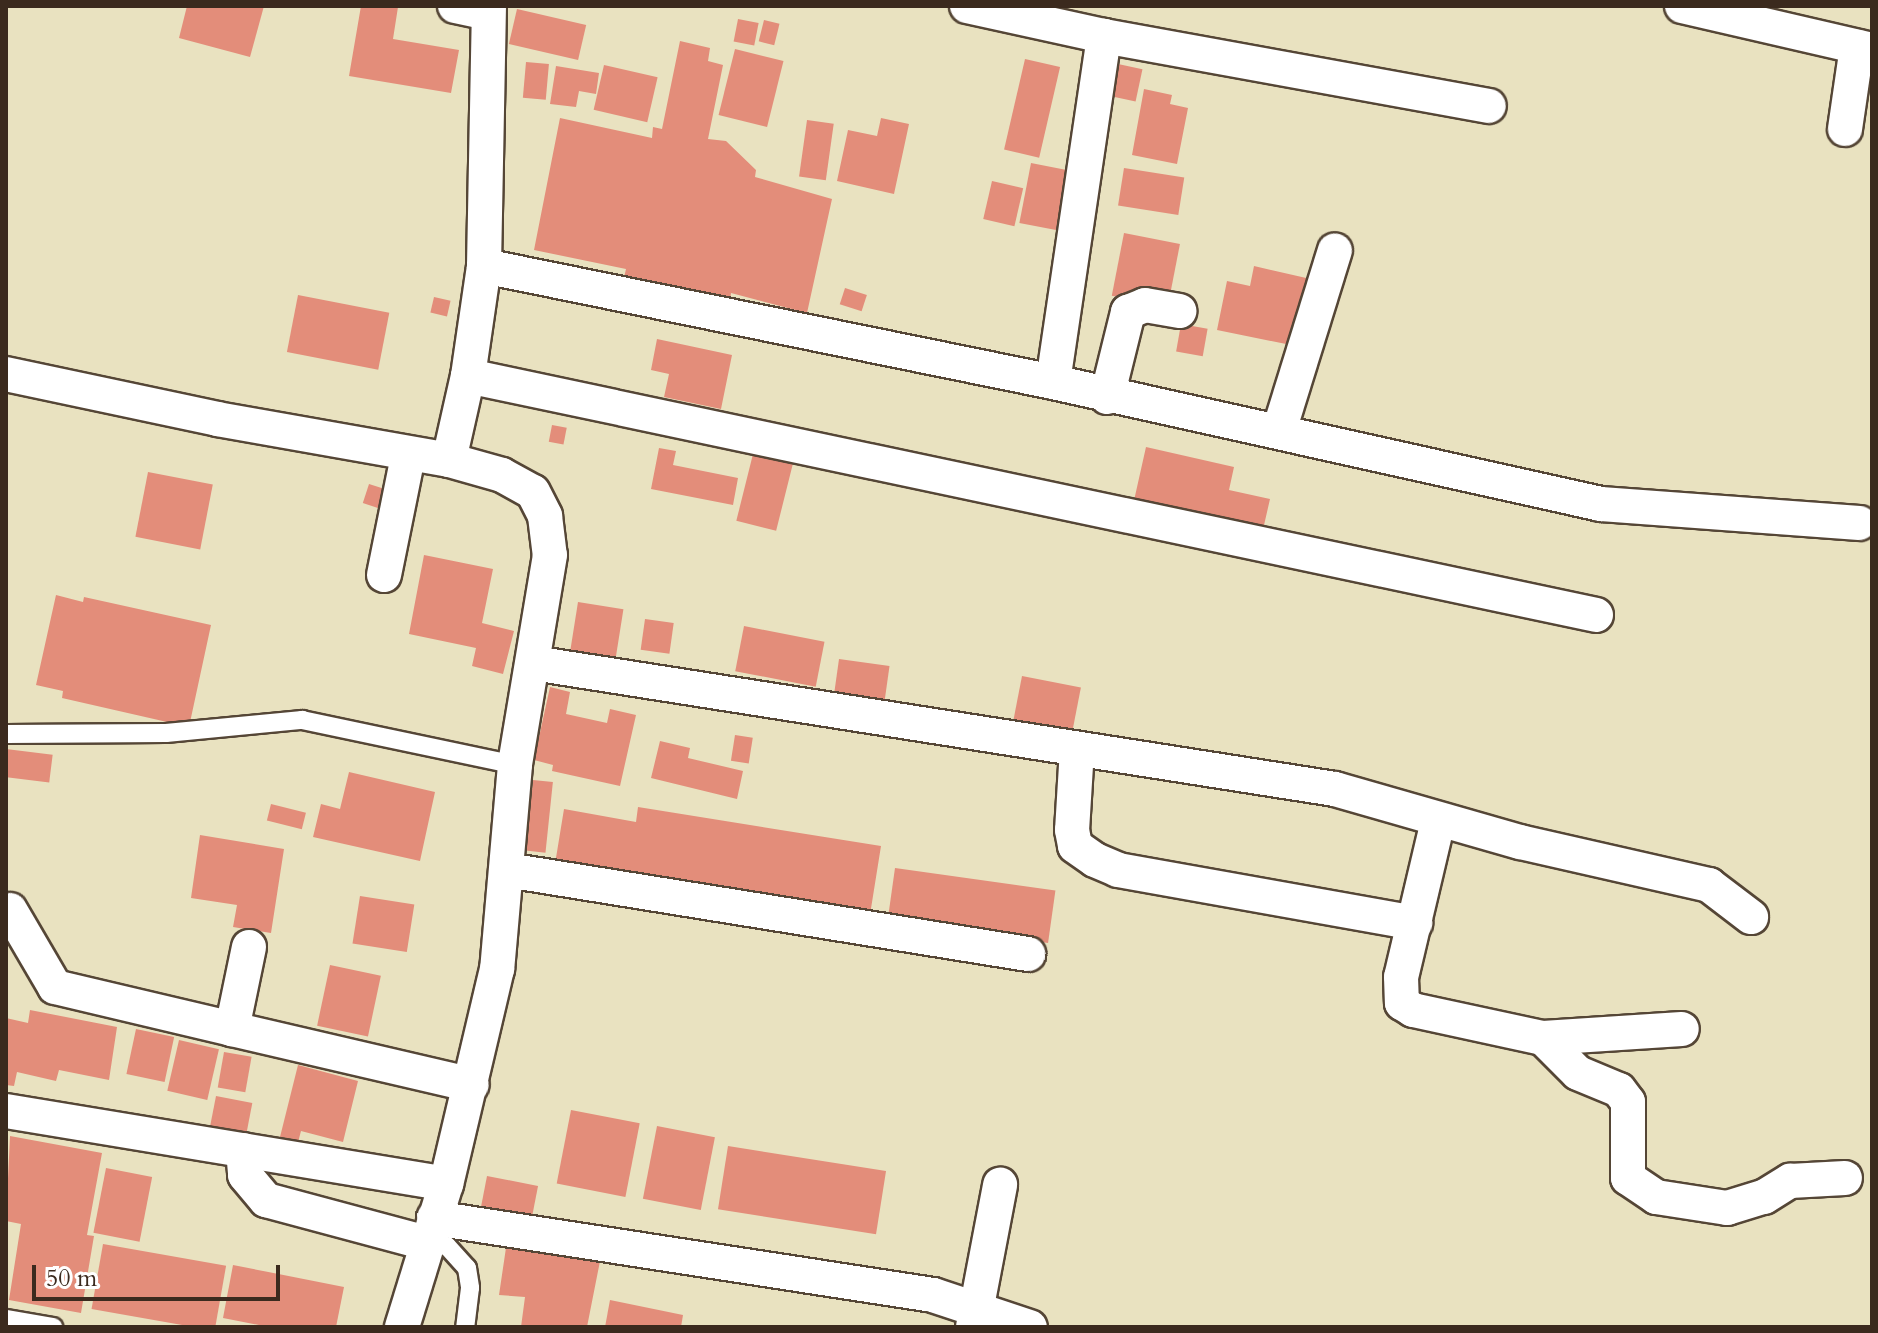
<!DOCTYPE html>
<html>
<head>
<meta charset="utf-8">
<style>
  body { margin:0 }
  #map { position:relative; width:1878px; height:1333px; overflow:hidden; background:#e9e2c0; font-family:Cardo,serif }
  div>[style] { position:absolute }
  .building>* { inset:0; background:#e38d7a; transform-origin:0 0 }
  .roads { filter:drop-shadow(2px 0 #554636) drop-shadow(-2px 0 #554636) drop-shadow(0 2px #554636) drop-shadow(0 -2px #554636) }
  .service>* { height:18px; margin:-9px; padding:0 9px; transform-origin:9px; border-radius:9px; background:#fff }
  .minor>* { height:34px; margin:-17px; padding:0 17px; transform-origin:17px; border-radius:17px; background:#fff }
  span { translate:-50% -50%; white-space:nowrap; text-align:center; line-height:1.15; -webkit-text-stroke:8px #fff; paint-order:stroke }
  .frame { position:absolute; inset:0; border:8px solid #3b2a1e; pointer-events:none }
  .scale { position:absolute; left:32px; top:1265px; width:248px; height:36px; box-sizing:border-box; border:4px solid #3b2a1e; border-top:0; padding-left:10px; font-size:24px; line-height:28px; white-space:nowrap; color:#3b2a1e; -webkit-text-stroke:6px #fff; paint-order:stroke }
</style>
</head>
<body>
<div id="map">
  <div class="building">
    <div style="clip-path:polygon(187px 6px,264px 6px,250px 57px,179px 38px)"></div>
    <div style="clip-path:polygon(361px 6px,398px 7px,393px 39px,459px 50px,451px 93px,349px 76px)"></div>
    <div style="left:517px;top:9px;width:71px;height:36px;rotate:13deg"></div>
    <div style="left:738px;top:19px;width:21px;height:23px;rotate:11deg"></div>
    <div style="left:764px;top:20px;width:16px;height:22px;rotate:14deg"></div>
    <div style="clip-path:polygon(680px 41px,710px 48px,708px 61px,723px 65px,708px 139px,726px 141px,756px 170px,755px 177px,832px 199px,807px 313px,731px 293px,729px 310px,622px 286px,626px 269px,534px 250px,560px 118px,652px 138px,653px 127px,662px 129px)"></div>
    <div style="left:735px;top:49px;width:50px;height:68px;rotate:14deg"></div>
    <div style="left:1025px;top:59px;width:36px;height:93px;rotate:13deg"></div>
    <div style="left:526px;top:62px;width:23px;height:36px;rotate:5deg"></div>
    <div style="left:1118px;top:64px;width:25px;height:33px;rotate:12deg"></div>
    <div style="left:604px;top:65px;width:55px;height:46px;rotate:13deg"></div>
    <div style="clip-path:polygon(556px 66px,599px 73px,596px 94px,579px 91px,576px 107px,550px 104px)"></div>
    <div style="clip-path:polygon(1144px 89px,1172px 95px,1170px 104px,1188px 108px,1177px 164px,1132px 155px)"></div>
    <div style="clip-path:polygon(881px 118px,909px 124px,894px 194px,837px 181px,848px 130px,877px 136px)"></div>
    <div style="left:807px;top:120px;width:27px;height:57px;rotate:8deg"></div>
    <div style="left:1031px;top:163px;width:48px;height:61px;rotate:11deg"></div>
    <div style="left:1124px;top:168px;width:61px;height:38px;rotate:9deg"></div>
    <div style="left:992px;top:181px;width:32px;height:39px;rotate:13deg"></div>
    <div style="left:1124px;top:233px;width:57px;height:64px;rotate:11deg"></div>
    <div style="clip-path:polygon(1254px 266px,1315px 280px,1301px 347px,1217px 330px,1227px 281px,1250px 286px)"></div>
    <div style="left:845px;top:288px;width:23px;height:17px;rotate:18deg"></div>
    <div style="left:298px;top:295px;width:93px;height:58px;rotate:11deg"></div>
    <div style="left:434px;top:297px;width:17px;height:16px;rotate:13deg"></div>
    <div style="left:1181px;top:324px;width:27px;height:28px;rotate:10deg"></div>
    <div style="clip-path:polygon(657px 339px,732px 355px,721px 409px,664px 397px,669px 374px,651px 370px)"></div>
    <div style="left:552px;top:425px;width:15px;height:17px;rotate:11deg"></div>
    <div style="clip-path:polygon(1146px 447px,1234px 467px,1229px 490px,1270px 499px,1262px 534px,1133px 505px)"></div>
    <div style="clip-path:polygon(659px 448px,676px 451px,673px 465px,738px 478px,733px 505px,651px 489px)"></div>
    <div style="left:754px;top:450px;width:41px;height:73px;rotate:14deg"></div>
    <div style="left:148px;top:472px;width:66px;height:66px;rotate:11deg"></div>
    <div style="left:369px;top:484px;width:19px;height:20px;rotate:18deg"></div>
    <div style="clip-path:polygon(424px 555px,493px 569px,482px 623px,514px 631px,503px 674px,472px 666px,476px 648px,409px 634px)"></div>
    <div style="clip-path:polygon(56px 595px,83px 602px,84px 597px,211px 625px,189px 727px,62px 698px,63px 691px,36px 685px)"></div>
    <div style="left:578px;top:602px;width:46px;height:53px;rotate:9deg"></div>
    <div style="left:645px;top:619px;width:29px;height:31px;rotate:8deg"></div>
    <div style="left:744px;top:626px;width:82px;height:46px;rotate:11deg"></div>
    <div style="left:839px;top:659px;width:51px;height:37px;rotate:8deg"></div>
    <div style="left:1022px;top:676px;width:60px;height:61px;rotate:11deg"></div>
    <div style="clip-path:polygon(550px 687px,570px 692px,566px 714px,607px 723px,610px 709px,636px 715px,620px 786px,552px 771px,553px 765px,534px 760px)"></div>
    <div style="left:735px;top:735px;width:18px;height:26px;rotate:9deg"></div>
    <div style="clip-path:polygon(660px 741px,690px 748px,688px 758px,743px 771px,737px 799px,651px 778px)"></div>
    <div style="left:6px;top:749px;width:47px;height:28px;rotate:7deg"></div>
    <div style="clip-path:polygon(349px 772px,435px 792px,420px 861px,313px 837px,321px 804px,340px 809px)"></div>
    <div style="left:533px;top:780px;width:20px;height:71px;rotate:6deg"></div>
    <div style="left:271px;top:804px;width:36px;height:17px;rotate:14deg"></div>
    <div style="clip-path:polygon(638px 807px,881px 846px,869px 921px,555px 864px,564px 809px,636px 822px)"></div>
    <div style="clip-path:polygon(200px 835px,284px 849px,271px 933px,233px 927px,237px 905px,191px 898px)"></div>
    <div style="left:895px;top:868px;width:162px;height:53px;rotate:8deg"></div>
    <div style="left:360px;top:896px;width:55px;height:48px;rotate:9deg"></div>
    <div style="left:330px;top:965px;width:52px;height:62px;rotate:12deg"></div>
    <div style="clip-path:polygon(30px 1010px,117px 1027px,109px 1080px,59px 1070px,56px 1081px,17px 1072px,14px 1086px,6px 1085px,6px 1018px,28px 1023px)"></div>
    <div style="left:136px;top:1029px;width:39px;height:46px;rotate:12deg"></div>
    <div style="left:179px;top:1040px;width:41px;height:52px;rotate:13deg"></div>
    <div style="left:224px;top:1052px;width:28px;height:36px;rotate:10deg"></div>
    <div style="clip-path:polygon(298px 1065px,358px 1081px,343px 1142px,301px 1131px,296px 1150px,278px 1145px)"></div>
    <div style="left:216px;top:1096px;width:37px;height:36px;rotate:11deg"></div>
    <div style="left:571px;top:1110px;width:70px;height:75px;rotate:11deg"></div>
    <div style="left:657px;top:1126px;width:59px;height:74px;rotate:11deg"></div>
    <div style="clip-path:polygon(10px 1136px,102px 1153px,87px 1235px,94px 1236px,81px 1313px,9px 1300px,21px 1224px,6px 1221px)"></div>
    <div style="left:728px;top:1146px;width:160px;height:64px;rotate:9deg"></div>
    <div style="left:106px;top:1168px;width:47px;height:66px;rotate:11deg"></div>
    <div style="left:487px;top:1176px;width:52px;height:31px;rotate:11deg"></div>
    <div style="clip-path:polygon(507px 1241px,601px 1256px,587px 1327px,521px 1327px,525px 1297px,499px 1295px)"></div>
    <div style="left:103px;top:1244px;width:125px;height:66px;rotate:10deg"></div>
    <div style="clip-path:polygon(233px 1265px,344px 1287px,336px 1327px,269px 1327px,223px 1318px)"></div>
    <div style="clip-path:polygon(610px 1300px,683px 1315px,681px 1327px,605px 1327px)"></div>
  </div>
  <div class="roads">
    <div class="service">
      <div style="left:6px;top:734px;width:160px;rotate:-0.4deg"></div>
      <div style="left:166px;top:733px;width:137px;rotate:-5.5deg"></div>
      <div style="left:302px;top:720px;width:218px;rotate:11.9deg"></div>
      <div style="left:426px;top:1243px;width:21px;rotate:8deg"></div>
      <div style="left:447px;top:1246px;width:30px;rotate:48deg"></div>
      <div style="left:467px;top:1268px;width:20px;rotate:81deg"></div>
      <div style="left:470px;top:1288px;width:39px;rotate:97deg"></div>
      <div style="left:6px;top:1319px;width:48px;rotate:9.7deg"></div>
    </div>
    <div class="minor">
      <div style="left:455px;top:6px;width:33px;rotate:12deg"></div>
      <div style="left:967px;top:6px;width:140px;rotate:12.4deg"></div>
      <div style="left:1104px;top:36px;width:391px;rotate:10.3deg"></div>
      <div style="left:1682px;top:6px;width:195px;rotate:13deg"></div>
      <div style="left:1845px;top:129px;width:83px;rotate:-81.7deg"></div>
      <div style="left:484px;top:266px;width:581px;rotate:11.52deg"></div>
      <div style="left:1053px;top:382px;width:561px;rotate:12.55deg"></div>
      <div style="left:1601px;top:504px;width:259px;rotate:4.2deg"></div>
      <div style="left:6px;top:374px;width:216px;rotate:12deg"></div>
      <div style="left:217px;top:419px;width:236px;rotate:10deg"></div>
      <div style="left:449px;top:460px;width:55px;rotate:15.8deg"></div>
      <div style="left:502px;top:475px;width:35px;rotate:29deg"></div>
      <div style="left:533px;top:492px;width:27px;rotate:63deg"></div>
      <div style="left:545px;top:516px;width:39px;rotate:83deg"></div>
      <div style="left:550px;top:555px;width:213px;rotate:99.5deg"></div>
      <div style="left:515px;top:765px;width:205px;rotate:95deg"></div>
      <div style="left:497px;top:969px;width:221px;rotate:103.3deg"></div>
      <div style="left:446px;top:1184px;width:150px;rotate:107.1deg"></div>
      <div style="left:468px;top:376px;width:1153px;rotate:11.96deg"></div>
      <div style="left:1053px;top:382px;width:350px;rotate:-81.6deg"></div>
      <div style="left:1107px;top:397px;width:88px;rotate:-76.1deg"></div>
      <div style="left:1128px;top:312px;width:18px;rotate:-22deg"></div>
      <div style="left:1145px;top:305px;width:35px;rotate:10deg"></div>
      <div style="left:1279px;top:431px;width:189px;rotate:-72.8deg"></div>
      <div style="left:449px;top:460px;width:86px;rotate:-77.3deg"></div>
      <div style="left:468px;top:376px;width:111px;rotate:-81.7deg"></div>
      <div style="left:484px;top:266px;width:260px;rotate:-88.9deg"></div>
      <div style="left:384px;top:575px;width:121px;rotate:-78.6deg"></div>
      <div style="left:533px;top:663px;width:812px;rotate:8.93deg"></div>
      <div style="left:1335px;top:789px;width:192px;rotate:16deg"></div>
      <div style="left:1520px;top:842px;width:194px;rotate:12.8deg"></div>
      <div style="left:1709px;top:885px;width:53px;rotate:37.3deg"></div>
      <div style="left:1077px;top:749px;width:81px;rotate:93.5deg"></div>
      <div style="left:1072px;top:830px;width:16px;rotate:79deg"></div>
      <div style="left:1075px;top:846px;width:24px;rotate:35deg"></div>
      <div style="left:1095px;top:860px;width:25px;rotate:23deg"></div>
      <div style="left:1118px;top:870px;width:302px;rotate:10.1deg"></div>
      <div style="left:1438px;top:821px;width:160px;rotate:103.3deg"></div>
      <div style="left:1401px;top:977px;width:26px;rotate:88deg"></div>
      <div style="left:1402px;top:1003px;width:13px;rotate:32deg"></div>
      <div style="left:1413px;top:1010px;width:133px;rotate:12.2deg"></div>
      <div style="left:1543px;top:1038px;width:49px;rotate:45deg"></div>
      <div style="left:1578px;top:1073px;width:44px;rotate:22.5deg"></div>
      <div style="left:1619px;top:1090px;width:15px;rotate:53deg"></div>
      <div style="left:1628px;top:1102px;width:76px;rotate:90deg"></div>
      <div style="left:1628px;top:1178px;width:34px;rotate:34deg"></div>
      <div style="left:1656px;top:1197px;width:72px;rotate:8.8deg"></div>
      <div style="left:1727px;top:1208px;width:39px;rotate:-17deg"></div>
      <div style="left:1764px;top:1197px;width:31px;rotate:-32deg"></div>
      <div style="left:1790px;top:1181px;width:55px;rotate:-3.1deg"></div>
      <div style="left:507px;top:870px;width:528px;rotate:9.16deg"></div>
      <div style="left:10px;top:910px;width:89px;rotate:59.7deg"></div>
      <div style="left:55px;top:987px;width:182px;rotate:13.3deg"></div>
      <div style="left:249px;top:947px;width:84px;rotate:101.7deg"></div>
      <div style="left:232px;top:1029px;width:246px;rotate:13.1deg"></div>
      <div style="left:1543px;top:1038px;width:139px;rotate:-3.7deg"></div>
      <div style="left:6px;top:1111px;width:446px;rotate:9.4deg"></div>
      <div style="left:243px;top:1150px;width:25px;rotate:85deg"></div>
      <div style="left:245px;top:1175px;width:33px;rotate:50deg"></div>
      <div style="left:266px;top:1200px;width:166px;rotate:15deg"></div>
      <div style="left:434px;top:1218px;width:505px;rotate:8.77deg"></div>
      <div style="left:933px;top:1295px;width:102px;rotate:18.3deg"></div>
      <div style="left:973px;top:1327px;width:145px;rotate:-79.2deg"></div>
    </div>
  </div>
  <div class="frame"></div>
  <div class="scale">50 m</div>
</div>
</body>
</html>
